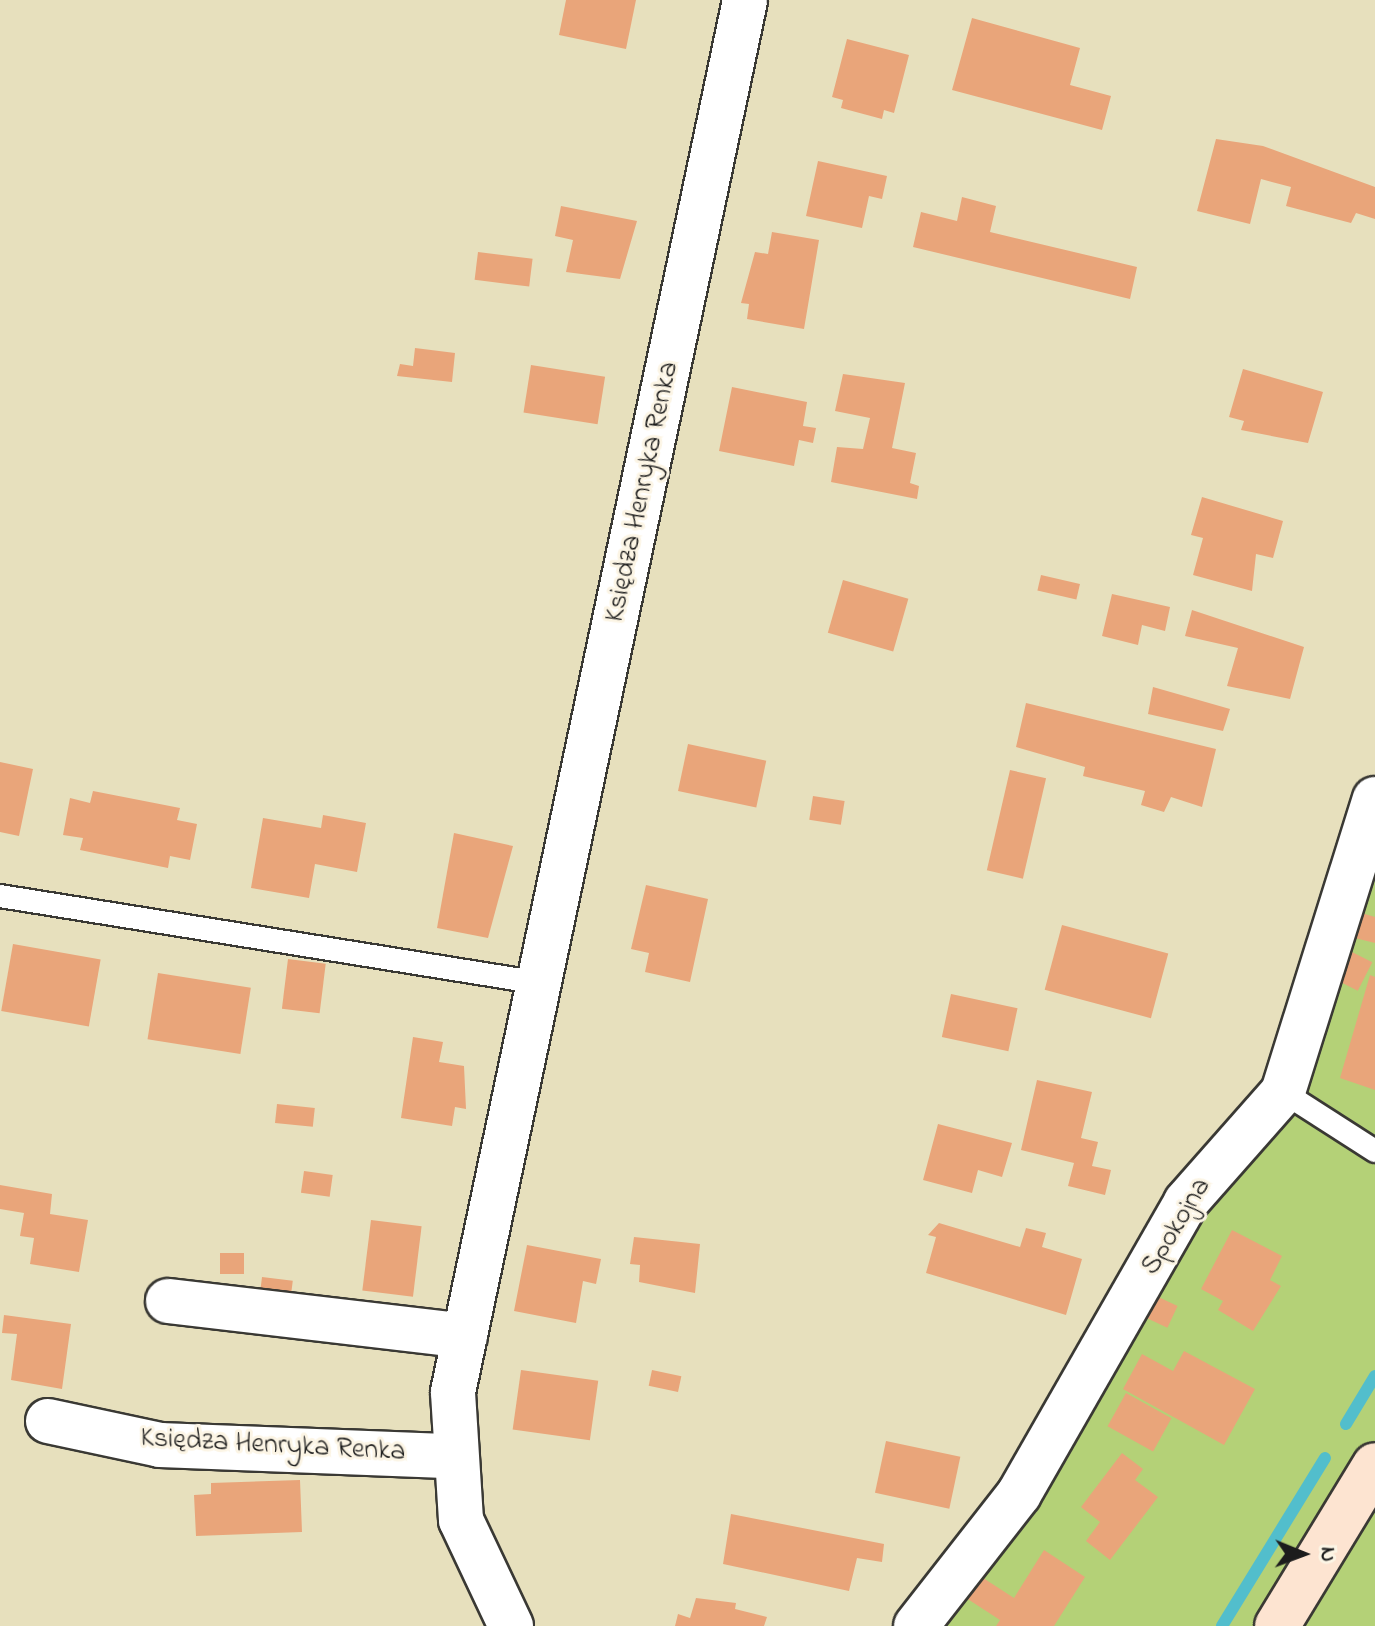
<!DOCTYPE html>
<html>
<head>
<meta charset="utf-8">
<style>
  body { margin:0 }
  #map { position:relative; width:1375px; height:1626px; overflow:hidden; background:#e7e0bd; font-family:"Indie Flower",sans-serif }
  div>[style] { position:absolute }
  .green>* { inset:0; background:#b4d177 }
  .stream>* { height:12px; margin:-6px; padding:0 6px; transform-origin:6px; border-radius:6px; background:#52becc }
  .building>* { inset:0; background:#e9a57a; transform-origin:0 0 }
  .roads { filter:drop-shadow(2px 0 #3a3934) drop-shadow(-2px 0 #3a3934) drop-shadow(0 2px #3a3934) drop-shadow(0 -2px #3a3934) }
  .lane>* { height:22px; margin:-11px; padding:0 11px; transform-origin:11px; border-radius:11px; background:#fff }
  .street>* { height:44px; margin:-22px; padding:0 22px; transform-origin:22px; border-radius:22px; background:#fff }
  .secondary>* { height:44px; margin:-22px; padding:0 22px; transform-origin:22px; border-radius:22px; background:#fde4d1 }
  span { translate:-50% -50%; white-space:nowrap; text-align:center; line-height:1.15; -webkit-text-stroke:6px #fcf5e5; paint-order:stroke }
  .street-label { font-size:28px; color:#1c1c1c }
  .north { position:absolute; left:1263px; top:1514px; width:80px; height:80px; -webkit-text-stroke:6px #fcf5e5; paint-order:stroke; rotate:91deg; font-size:22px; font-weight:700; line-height:32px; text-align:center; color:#1c1c1c }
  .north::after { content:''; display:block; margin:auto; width:28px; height:36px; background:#1c1c1c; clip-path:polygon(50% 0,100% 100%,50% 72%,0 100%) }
</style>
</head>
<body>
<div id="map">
  <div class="green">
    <div style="clip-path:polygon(1375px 815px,1375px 1626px,906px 1626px,1249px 1114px)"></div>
  </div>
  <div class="stream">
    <div style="left:1346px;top:1424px;width:56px;rotate:-58.9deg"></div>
    <div style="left:1222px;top:1626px;width:197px;rotate:-58.5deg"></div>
  </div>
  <div class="building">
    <div style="clip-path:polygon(566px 0,636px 0,626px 49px,559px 35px)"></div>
    <div style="clip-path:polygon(972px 18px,1080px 48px,1070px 85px,1111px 96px,1102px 130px,952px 90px)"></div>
    <div style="clip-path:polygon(847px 39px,909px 55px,894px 113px,884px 110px,882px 119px,841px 108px,843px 100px,832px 97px)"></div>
    <div style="clip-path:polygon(1216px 139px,1263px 146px,1375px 187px,1375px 219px,1356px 213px,1351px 223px,1286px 206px,1291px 187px,1261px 179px,1250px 224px,1197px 211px)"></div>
    <div style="clip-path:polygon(818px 161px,887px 176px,882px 199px,869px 196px,862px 228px,806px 216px)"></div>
    <div style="clip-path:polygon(962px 197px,996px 206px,990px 232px,1137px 267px,1130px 299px,913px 247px,921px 212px,957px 221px)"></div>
    <div style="clip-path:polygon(561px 206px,637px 221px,620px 279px,566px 272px,573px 240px,555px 236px)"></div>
    <div style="clip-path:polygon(772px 232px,819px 240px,804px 329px,747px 319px,749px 304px,741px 303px,755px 252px,768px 254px)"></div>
    <div style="left:478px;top:252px;width:55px;height:28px;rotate:7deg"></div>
    <div style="clip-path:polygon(415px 348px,455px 353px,452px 382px,397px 376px,400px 364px,413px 366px)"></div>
    <div style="left:531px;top:365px;width:75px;height:48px;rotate:9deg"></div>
    <div style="clip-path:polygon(1243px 369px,1323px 392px,1308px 443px,1241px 430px,1244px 421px,1229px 417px)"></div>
    <div style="clip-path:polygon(843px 374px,905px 383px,892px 448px,916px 453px,910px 483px,919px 486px,917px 499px,831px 482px,837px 447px,863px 449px,870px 418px,835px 411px)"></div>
    <div style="clip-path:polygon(732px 387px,807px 402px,803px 426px,816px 428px,813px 443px,799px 440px,794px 466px,719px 451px)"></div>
    <div style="clip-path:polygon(1202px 497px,1283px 521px,1273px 558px,1256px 554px,1252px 591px,1193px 575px,1203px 538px,1191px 535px)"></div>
    <div style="left:1041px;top:575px;width:40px;height:16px;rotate:13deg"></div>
    <div style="left:843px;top:580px;width:68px;height:55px;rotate:16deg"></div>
    <div style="clip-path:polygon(1112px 594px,1170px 607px,1165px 631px,1142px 625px,1138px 645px,1102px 636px)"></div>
    <div style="clip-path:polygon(1192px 610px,1304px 647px,1290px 699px,1227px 686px,1238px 648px,1185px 636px)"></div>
    <div style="clip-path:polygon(1153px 687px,1230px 709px,1223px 731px,1148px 714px)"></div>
    <div style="clip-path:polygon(1026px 703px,1216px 749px,1202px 807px,1171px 797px,1164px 812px,1141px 805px,1145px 791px,1083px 776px,1085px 767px,1016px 747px)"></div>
    <div style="left:688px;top:744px;width:80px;height:48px;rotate:12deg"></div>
    <div style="clip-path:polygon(0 762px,33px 769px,19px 836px,0 832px)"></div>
    <div style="left:1010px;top:770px;width:37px;height:103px;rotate:13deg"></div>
    <div style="clip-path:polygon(93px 791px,180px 808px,177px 820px,197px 824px,190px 860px,170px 856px,168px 868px,80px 850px,83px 838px,63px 835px,70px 798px,90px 803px)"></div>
    <div style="left:813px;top:796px;width:32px;height:24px;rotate:9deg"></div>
    <div style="clip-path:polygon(323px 815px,366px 823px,357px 872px,315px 864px,309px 898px,251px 888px,263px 818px,321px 828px)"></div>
    <div style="clip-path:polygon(454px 833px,513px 846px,488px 938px,437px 928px)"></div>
    <div style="clip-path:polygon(646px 885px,708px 899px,690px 982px,645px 972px,649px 953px,631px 949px)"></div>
    <div style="clip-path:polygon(1358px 912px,1375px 917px,1375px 943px,1351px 937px)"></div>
    <div style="left:1062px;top:925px;width:110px;height:67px;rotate:15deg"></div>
    <div style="left:13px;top:944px;width:89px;height:68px;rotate:10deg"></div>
    <div style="left:1350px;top:951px;width:25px;height:32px;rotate:27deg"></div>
    <div style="left:288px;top:959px;width:38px;height:50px;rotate:7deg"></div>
    <div style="left:158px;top:973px;width:94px;height:67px;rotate:9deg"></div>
    <div style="clip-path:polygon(1370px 975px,1375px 977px,1375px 1090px,1340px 1078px)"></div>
    <div style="left:951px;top:994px;width:68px;height:44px;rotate:12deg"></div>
    <div style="clip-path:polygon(413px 1037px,443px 1042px,439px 1062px,464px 1066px,466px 1109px,455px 1107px,452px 1126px,401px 1118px)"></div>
    <div style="clip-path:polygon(1037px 1080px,1092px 1092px,1081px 1138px,1098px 1142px,1092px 1166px,1111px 1170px,1105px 1195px,1068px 1186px,1074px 1163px,1021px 1150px)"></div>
    <div style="left:277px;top:1104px;width:38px;height:19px;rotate:6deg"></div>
    <div style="clip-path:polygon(938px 1124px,1012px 1143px,1002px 1177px,978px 1170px,972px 1193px,923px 1180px)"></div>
    <div style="left:304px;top:1171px;width:29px;height:22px;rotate:8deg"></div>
    <div style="clip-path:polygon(0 1185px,52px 1194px,50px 1214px,88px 1220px,79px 1272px,30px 1264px,34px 1238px,20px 1236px,24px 1213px,0 1209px)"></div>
    <div style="left:371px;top:1220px;width:51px;height:71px;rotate:7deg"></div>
    <div style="clip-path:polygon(939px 1223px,1020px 1247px,1026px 1228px,1046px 1233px,1042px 1247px,1082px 1259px,1066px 1315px,926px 1273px,936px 1237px,928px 1235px)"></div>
    <div style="clip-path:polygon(1232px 1230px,1282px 1256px,1270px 1280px,1281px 1286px,1253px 1331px,1218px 1310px,1223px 1301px,1201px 1289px)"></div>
    <div style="clip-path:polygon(634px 1237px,700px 1244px,695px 1293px,639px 1282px,640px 1265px,630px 1264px)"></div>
    <div style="clip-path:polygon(527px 1245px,601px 1259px,596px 1284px,583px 1281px,576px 1323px,514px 1311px)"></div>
    <div style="left:220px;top:1253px;width:24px;height:21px"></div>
    <div style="left:262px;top:1277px;width:31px;height:20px;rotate:7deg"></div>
    <div style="left:1154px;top:1295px;width:26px;height:24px;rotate:25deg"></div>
    <div style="clip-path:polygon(4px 1315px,71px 1324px,62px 1389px,11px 1380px,17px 1334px,2px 1333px)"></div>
    <div style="clip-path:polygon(1184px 1351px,1255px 1389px,1224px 1445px,1123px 1389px,1142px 1354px,1173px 1371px)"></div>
    <div style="left:521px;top:1370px;width:78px;height:60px;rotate:8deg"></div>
    <div style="left:652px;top:1370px;width:30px;height:16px;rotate:12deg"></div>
    <div style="left:1126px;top:1393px;width:52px;height:38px;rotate:29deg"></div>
    <div style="left:886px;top:1441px;width:76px;height:53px;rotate:12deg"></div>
    <div style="clip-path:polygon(1122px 1453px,1143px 1469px,1135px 1480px,1158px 1497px,1110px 1560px,1086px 1541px,1100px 1522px,1081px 1507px)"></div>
    <div style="clip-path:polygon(300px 1480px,302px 1532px,196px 1536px,194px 1495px,211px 1494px,211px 1483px)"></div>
    <div style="clip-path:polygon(731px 1514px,884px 1544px,882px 1562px,857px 1558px,849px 1591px,723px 1564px)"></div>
    <div style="clip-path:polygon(1044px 1550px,1085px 1577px,1054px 1626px,996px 1626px,1000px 1620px,963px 1596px,977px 1574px,1014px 1598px)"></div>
    <div style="clip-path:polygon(696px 1598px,736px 1603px,735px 1609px,767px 1617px,764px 1626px,675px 1626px,678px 1614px,690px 1618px)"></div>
  </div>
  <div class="roads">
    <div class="lane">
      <div style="left:0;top:896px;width:547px;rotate:9.15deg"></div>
      <div style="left:1283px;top:1092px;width:109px;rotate:32.7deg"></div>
    </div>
    <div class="street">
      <div style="left:168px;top:1301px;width:299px;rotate:6.7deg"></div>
      <div style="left:48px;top:1421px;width:115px;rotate:12.1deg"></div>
      <div style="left:160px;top:1445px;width:292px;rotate:2.2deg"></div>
      <div style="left:511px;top:1626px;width:117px;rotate:-115.3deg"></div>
      <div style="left:461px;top:1520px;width:128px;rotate:-93.6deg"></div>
      <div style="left:453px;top:1392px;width:1422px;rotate:-78.15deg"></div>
      <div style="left:916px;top:1626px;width:167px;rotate:-52deg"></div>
      <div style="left:1019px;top:1494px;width:336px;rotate:-60.2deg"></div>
      <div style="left:1186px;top:1202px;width:147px;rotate:-48.6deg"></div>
      <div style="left:1283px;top:1092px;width:307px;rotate:-72.6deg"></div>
    </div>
    <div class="secondary">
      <div style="left:1277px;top:1626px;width:188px;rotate:-58.7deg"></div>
    </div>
  </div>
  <div class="street-label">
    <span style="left:643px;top:492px;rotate:-78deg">Księdza Henryka Renka</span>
    <span style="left:1177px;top:1227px;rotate:-59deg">Spokojna</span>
    <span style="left:273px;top:1446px;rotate:3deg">Księdza Henryka Renka</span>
  </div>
  <div class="north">N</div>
</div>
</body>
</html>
